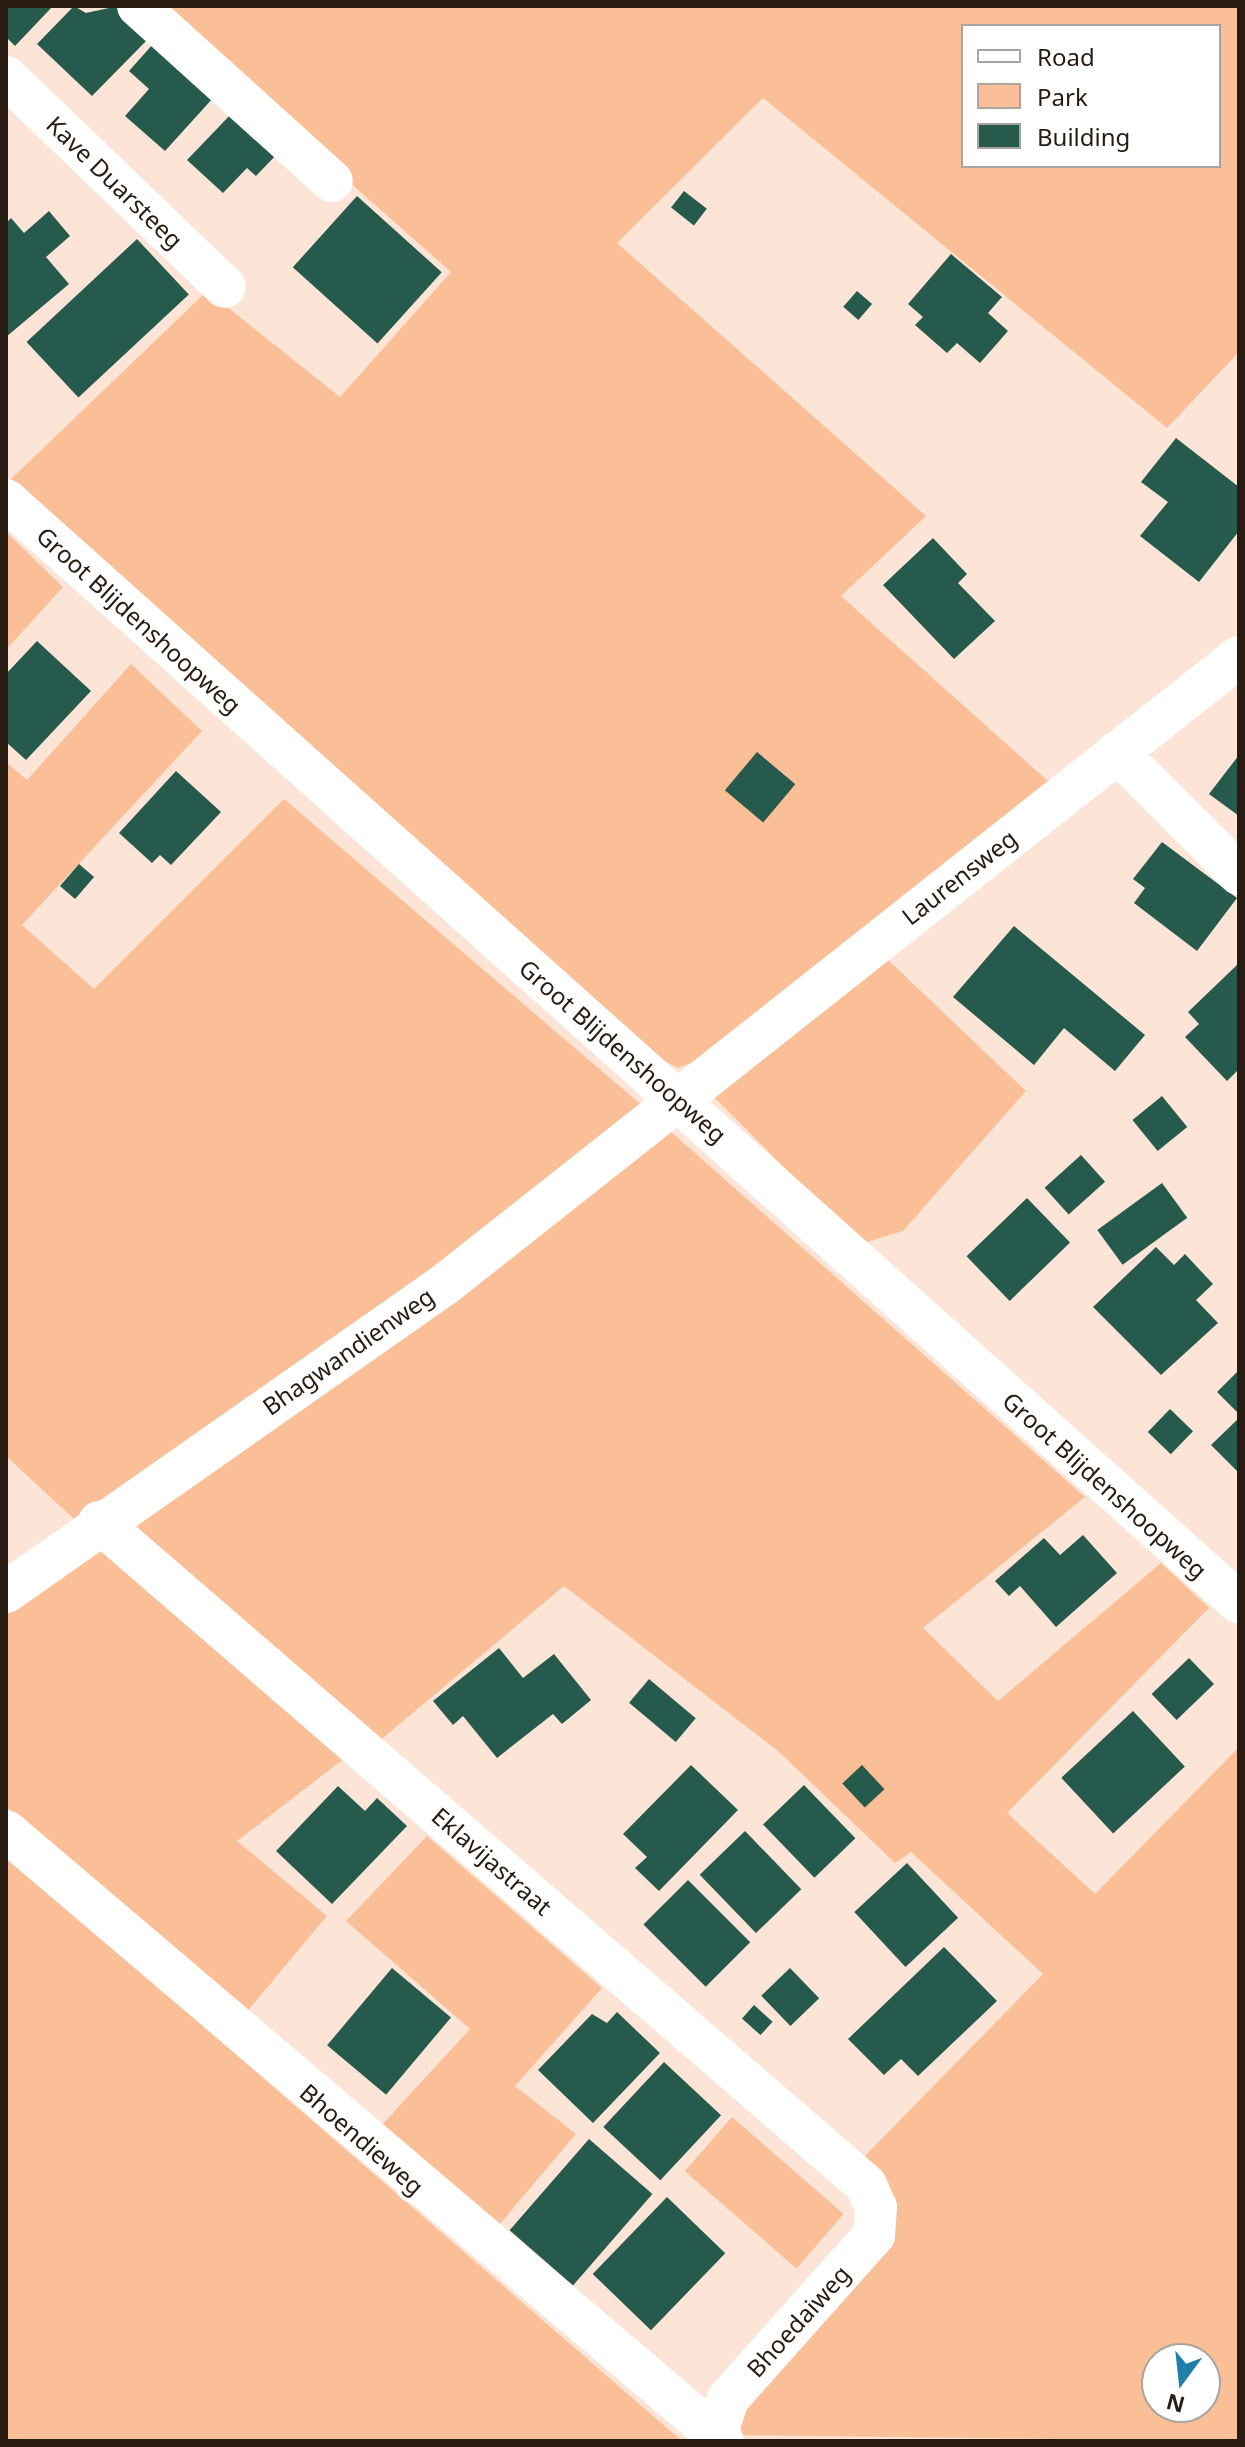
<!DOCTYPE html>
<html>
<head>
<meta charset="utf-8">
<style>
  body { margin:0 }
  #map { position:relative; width:1245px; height:2447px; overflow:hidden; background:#fce5d7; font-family:"Noto Sans",sans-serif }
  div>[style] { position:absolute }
  .green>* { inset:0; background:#fbbf98; transform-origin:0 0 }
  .building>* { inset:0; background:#265a4d; transform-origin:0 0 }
  .minor>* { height:42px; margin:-21px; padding:0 21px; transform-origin:21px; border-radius:21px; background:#fff }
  span { translate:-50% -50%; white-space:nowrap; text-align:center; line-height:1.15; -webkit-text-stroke:8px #fff; paint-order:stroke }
  .street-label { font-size:24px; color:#281b12 }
  .frame { position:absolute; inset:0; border:8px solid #281b12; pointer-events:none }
  .legend { position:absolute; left:961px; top:24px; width:260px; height:144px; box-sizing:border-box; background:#fff; border:2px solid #a9a4a0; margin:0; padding:10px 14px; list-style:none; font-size:24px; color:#281b12 }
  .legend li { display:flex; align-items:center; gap:16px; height:40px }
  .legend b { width:40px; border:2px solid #a9a4a0 }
  .north { position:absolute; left:1141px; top:2343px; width:80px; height:80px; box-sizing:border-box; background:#fff; border:2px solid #a9a4a0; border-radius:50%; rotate:195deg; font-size:22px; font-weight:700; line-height:32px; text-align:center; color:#281b12 }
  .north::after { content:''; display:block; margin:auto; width:28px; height:36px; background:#217fac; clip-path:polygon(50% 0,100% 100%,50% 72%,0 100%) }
</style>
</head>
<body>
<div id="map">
  <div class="green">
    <div style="clip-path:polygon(evenodd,150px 6px,1239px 6px,1239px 352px,1167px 428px,763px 98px,617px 243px,926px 516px,841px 596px,1048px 781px,705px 1057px,678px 1068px,655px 1056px,10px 480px,207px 291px,340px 397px,451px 272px,150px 6px,963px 26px,1219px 26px,1219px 166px,963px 166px,963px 26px)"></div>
    <div style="clip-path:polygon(6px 532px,63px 587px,6px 650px)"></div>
    <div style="clip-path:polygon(131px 664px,202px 731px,22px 925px,94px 989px,284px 799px,652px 1114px,76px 1521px,6px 1456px,6px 762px,27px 780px)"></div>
    <div style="clip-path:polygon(886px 958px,1026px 1091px,903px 1231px,860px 1244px,711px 1094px)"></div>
    <div style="clip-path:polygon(evenodd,670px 1131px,1085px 1497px,923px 1628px,998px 1701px,1161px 1563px,1209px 1608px,1007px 1813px,1095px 1894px,1239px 1747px,1239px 2441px,721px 2435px,887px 2231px,856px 2165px,1043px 1974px,911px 1852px,895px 1863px,778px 1751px,564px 1586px,377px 1743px,124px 1524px,670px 1131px,1157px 2359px,1205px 2359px,1205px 2407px,1157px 2407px,1157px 2359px)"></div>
    <div style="clip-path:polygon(103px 1540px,345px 1758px,237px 1841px,327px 1916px,245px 2014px,6px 1807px,6px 1612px)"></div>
    <div style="clip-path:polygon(427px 1836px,602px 1988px,515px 2086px,576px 2134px,493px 2232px,379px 2128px,470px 2029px,346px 1921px)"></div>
    <div style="clip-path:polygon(6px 1855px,682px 2441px,6px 2441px)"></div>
    <div style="left:732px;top:2117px;width:148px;height:72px;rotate:41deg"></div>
  </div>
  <div class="building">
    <div style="clip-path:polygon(6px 6px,53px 6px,15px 46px,6px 37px)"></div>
    <div style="clip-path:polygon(74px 6px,86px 13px,118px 6px,150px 37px,92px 96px,37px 44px)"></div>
    <div style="clip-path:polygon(161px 35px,213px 98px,165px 151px,125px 116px,149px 89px,129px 71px)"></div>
    <div style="clip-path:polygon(234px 111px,278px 153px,256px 176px,247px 168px,223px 193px,187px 160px)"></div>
    <div style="left:684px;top:191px;width:29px;height:21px;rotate:38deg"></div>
    <div style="left:357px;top:196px;width:114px;height:96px;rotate:42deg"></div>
    <div style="clip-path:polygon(49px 211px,70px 236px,46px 257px,69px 284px,6px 337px,6px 223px,11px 218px,24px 233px)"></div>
    <div style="left:137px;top:239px;width:76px;height:151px;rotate:47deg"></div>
    <div style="clip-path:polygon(951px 254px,1002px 297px,988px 313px,1008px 331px,980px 363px,957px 343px,947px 353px,915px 325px,923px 317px,908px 304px)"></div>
    <div style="left:857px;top:291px;width:20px;height:21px;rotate:41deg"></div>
    <div style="clip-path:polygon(1176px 438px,1239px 487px,1239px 531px,1199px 582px,1140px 536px,1168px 502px,1141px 482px)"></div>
    <div style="clip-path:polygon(933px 538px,967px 574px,958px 583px,995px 621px,954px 659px,883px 585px)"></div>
    <div style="clip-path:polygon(37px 641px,91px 691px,26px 760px,6px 742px,6px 674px)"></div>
    <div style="left:757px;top:752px;width:50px;height:50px;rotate:40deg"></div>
    <div style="clip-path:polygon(1239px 755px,1239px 816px,1209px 794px)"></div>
    <div style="clip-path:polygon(176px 771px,221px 812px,171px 865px,160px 855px,152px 863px,119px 833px)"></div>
    <div style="clip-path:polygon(1162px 842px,1237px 898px,1197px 951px,1134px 903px,1145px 888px,1133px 879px)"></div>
    <div style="left:79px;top:864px;width:20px;height:29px;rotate:41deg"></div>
    <div style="clip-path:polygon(1014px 926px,1145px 1035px,1115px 1071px,1064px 1028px,1034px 1065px,953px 997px)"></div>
    <div style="clip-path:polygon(1237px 965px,1239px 1069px,1227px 1081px,1185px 1037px,1199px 1024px,1188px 1012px)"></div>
    <div style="left:1162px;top:1096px;width:40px;height:38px;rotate:51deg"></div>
    <div style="left:1081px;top:1155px;width:36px;height:49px;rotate:48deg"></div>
    <div style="left:1162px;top:1183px;width:43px;height:80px;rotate:54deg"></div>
    <div style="left:1027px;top:1198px;width:62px;height:84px;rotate:46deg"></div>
    <div style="clip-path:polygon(1156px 1247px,1174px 1265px,1185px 1254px,1213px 1284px,1196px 1300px,1218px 1323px,1161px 1375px,1093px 1307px)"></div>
    <div style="clip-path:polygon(1239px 1370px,1239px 1414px,1217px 1392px)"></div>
    <div style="left:1170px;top:1409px;width:32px;height:32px;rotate:44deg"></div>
    <div style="clip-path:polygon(1239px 1418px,1239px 1473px,1211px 1445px)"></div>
    <div style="clip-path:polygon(1083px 1535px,1117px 1573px,1056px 1627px,1020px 1586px,1009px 1596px,995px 1581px,1044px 1538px,1060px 1555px)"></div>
    <div style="clip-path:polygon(499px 1648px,523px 1678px,554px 1654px,591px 1700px,562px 1724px,553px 1714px,497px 1758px,463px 1716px,453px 1725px,433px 1701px)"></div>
    <div style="left:1189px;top:1658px;width:36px;height:52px;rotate:46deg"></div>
    <div style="left:649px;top:1679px;width:61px;height:31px;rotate:40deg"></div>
    <div style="left:1133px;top:1711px;width:76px;height:98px;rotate:47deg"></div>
    <div style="clip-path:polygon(691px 1765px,738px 1810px,659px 1891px,635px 1868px,647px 1857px,623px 1834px)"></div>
    <div style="left:862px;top:1765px;width:33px;height:27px;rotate:47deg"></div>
    <div style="left:804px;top:1785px;width:74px;height:57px;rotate:46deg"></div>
    <div style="clip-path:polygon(338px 1786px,365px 1811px,377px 1798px,407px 1826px,332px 1904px,276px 1851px)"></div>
    <div style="left:745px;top:1831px;width:81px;height:63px;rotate:46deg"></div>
    <div style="left:907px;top:1863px;width:75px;height:72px;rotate:47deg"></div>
    <div style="left:688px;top:1880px;width:88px;height:63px;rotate:45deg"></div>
    <div style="clip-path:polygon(944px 1947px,997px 2001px,918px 2076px,901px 2059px,884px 2075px,848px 2039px)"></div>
    <div style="left:392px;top:1968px;width:77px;height:101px;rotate:40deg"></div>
    <div style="left:790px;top:1968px;width:42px;height:40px;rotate:46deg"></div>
    <div style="left:754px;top:2005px;width:25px;height:18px;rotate:42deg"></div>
    <div style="clip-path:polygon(617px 2012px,660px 2053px,593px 2123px,538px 2070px,592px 2014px,607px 2023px)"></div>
    <div style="left:664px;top:2062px;width:78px;height:89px;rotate:43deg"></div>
    <div style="left:589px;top:2139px;width:84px;height:121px;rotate:41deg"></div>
    <div style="left:667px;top:2197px;width:81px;height:107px;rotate:44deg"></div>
  </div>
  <div class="minor">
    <div style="left:138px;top:6px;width:261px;rotate:42.1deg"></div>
    <div style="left:6px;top:77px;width:303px;rotate:43.8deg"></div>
    <div style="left:6px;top:500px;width:1654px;rotate:41.81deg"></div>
    <div style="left:1117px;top:752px;width:173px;rotate:45deg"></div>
    <div style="left:99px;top:1522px;width:1014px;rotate:40.84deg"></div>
    <div style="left:866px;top:2185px;width:24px;rotate:66deg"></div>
    <div style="left:876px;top:2207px;width:28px;rotate:94deg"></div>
    <div style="left:874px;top:2235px;width:220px;rotate:131.7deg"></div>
    <div style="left:728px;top:2399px;width:38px;rotate:108deg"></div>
    <div style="left:6px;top:1592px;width:535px;rotate:-35.03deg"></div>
    <div style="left:444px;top:1285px;width:1013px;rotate:-38.31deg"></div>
    <div style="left:6px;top:1831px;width:941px;rotate:40.39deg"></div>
  </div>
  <div class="street-label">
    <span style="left:115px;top:182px;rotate:44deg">Kave Duarsteeg</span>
    <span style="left:139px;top:620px;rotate:42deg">Groot Blijdenshoopweg</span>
    <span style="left:959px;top:877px;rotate:-38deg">Laurensweg</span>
    <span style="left:623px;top:1051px;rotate:41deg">Groot Blijdenshoopweg</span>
    <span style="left:348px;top:1351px;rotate:-35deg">Bhagwandienweg</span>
    <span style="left:1105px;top:1485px;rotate:42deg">Groot Blijdenshoopweg</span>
    <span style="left:492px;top:1861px;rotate:41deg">Eklavijastraat</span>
    <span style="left:362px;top:2139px;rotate:41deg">Bhoendieweg</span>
    <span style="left:798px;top:2321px;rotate:-48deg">Bhoedaiweg</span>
  </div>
  <div class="frame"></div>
  <ul class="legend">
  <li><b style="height:10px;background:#fff"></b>Road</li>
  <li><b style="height:22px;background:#fbbf98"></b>Park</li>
  <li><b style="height:22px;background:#265a4d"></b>Building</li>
  </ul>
  <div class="north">N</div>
</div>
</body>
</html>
